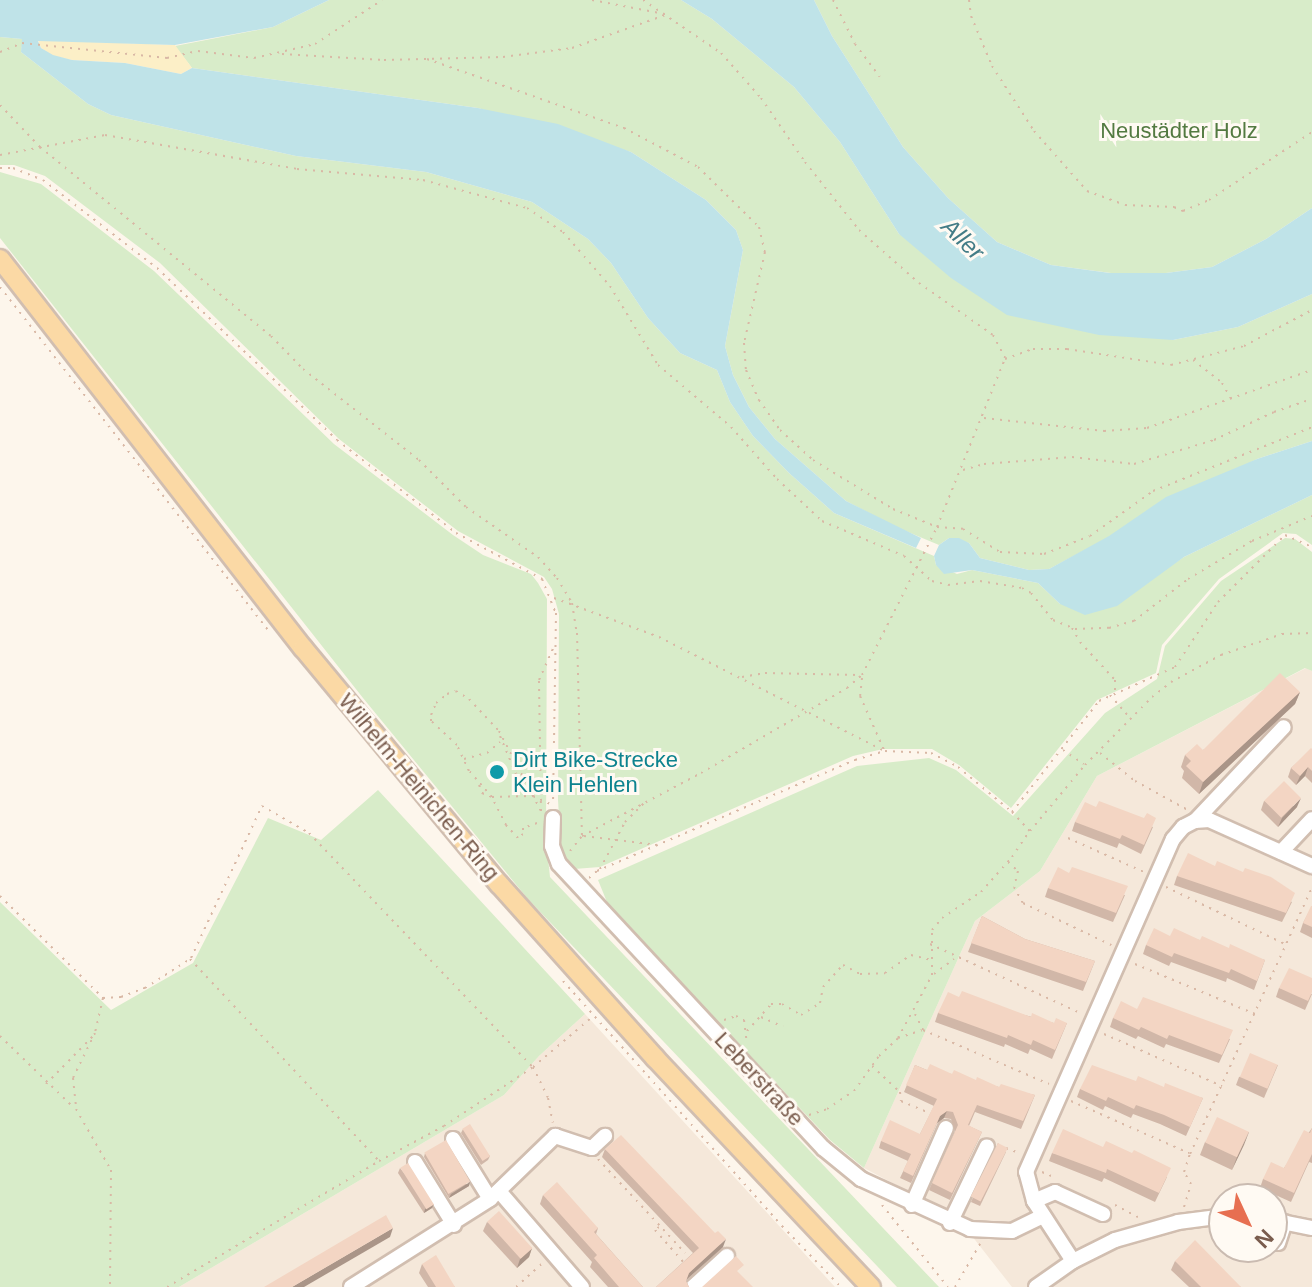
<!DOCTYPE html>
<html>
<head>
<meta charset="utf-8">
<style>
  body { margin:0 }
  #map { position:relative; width:1312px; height:1287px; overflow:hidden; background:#fdf6ec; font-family:Helvetica,sans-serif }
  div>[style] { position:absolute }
  .residential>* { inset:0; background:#f5e8da }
  .green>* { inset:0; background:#d8ecc9 }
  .sand>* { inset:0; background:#fcefc7 }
  .water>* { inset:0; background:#bfe3e8 }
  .path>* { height:2px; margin-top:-1px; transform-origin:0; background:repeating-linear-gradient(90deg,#d9b8a5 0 2px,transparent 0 8px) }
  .roads { filter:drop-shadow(2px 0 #d1beb0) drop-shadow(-2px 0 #d1beb0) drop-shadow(0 2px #d1beb0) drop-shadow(0 -2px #d1beb0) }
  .minor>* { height:14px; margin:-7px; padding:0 7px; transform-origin:7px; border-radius:7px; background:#fff }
  .major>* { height:18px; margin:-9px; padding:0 9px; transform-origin:9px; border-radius:9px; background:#fbd9a5 }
  .wall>* { inset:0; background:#d1b7a8 }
  .shaded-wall>* { inset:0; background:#aa9588 }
  .building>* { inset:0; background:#f3d5c3; transform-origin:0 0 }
  .dots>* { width:22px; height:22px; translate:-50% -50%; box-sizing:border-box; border:4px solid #fffaf3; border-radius:50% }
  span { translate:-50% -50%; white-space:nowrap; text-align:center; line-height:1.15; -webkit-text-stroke:6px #fffaf3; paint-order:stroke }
  .park-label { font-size:22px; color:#537a41 }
  .culture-label { font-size:22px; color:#0d838f }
  .left { translate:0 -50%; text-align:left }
  .street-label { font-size:22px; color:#7a5c4d }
  .water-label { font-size:24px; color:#437c86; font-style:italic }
  .north { position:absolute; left:1208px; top:1183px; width:80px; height:80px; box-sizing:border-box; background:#fffaf3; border:2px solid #cabbb1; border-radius:50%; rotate:134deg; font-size:22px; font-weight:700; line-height:32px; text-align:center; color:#7a5c4d }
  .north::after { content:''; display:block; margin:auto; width:28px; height:36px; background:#e76f51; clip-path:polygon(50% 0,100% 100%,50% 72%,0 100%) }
</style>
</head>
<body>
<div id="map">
  <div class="residential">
    <div style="clip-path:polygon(evenodd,1306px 668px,1312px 671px,1312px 1287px,1012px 1287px,957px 1217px,864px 1168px,975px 921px,1040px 871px,1097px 776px,1306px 668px,1224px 1199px,1272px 1199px,1272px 1247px,1224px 1247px,1224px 1199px)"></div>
    <div style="clip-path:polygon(585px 1014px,835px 1287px,179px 1287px,504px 1095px,539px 1056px)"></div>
  </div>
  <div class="green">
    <div style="clip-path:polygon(329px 0,681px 0,712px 19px,794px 87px,840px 142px,899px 234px,1173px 340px,1238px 327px,1312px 294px,1312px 441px,1257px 459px,1049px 569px,1029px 570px,980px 558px,969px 543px,949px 538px,939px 545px,896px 527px,846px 501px,775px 439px,749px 407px,733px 375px,725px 346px,743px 250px,736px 230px,706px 200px,631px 152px,478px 108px,192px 68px,175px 46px,273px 27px)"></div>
    <div style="clip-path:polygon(814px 0,1312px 0,1312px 208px,1266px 239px,1212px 267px,1166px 273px,1111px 273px,1051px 265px,997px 242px,948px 198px,903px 147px,832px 36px)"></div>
    <div style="clip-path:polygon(0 37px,23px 39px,21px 52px,88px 104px,111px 115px,296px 156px,426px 172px,532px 202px,588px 239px,611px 263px,648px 318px,680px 353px,717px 370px,730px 402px,753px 436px,789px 473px,834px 513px,934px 556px,936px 565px,957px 574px,972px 570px,1038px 583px,1060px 604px,1150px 579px,1184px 557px,1312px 495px,1312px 545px,1296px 534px,1283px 533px,1219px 579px,1162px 645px,1156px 673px,1097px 700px,1011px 808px,959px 765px,932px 749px,883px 749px,853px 756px,600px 867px,574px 869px,561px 849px,558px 800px,559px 614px,552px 589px,544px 577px,458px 531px,339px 439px,160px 263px,45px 176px,14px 165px,0 165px)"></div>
    <div style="clip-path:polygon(0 172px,41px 184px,154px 271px,334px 444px,453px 535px,483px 555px,531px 574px,538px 583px,547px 599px,546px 839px,550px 877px,939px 1287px,897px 1287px,528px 899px,363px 698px,0 238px)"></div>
    <div style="clip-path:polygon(1285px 538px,1295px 539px,1312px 552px,1312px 671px,1305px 668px,1097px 776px,1040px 871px,975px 921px,864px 1168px,830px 1140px,609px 907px,598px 880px,857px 766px,929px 758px,956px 770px,1013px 816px,1105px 713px,1157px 679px,1165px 646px,1221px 581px)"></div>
    <div style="clip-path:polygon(378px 790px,585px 1014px,539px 1056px,504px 1095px,179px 1287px,0 1287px,0 902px,111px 1010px,193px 963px,268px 818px,321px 840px)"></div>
  </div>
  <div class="sand">
    <div style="clip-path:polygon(38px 40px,175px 45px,192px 68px,181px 74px,125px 63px,72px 60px,53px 56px,41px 48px)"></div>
  </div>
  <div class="water">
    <div style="clip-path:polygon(0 0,329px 0,273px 27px,175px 45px,38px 41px,41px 48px,53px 55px,72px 60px,125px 63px,181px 74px,192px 68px,478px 108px,558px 124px,631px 152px,706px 200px,736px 230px,743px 250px,725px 346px,733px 375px,749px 407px,775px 439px,846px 501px,921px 538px,916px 548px,834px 513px,789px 473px,753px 436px,730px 402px,717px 370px,680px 353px,648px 318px,611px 263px,588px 239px,532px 202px,426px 172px,296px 156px,111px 115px,88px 104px,21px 52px,22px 39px,0 37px)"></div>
    <div style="clip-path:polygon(681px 0,814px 0,832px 36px,903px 147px,948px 198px,997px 242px,1051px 265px,1110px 273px,1166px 273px,1212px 267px,1266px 239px,1312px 208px,1312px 294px,1238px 327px,1173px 340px,1099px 335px,1007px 315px,951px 278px,899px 234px,840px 142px,794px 87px,712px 19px)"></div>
    <div style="clip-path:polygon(1312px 441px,1312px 495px,1184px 557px,1117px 606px,1085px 615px,1060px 604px,1038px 583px,972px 570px,944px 574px,936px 565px,934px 556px,939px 545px,949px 538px,959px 538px,969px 543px,980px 558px,1029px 570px,1049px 569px,1109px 536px,1166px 497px,1257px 459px)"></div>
  </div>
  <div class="path">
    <div style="left:592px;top:0;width:74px;rotate:10.9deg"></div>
    <div style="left:643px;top:0;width:94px;rotate:34.2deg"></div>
    <div style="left:721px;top:53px;width:60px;rotate:48.4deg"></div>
    <div style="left:761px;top:98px;width:78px;rotate:55.5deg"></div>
    <div style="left:805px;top:162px;width:87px;rotate:51.5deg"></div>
    <div style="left:859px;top:230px;width:80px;rotate:41.5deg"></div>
    <div style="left:919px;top:283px;width:90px;rotate:35.1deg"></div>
    <div style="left:993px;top:335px;width:26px;rotate:62deg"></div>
    <div style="left:833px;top:0;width:49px;rotate:63.4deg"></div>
    <div style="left:855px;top:44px;width:41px;rotate:52.9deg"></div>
    <div style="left:969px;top:0;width:16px;rotate:83deg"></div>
    <div style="left:971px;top:16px;width:54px;rotate:67.2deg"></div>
    <div style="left:992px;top:66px;width:77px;rotate:57.1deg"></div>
    <div style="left:1034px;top:131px;width:80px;rotate:48.5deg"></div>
    <div style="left:1087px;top:191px;width:40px;rotate:20.2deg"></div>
    <div style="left:1125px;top:205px;width:49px;rotate:2.3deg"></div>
    <div style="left:1174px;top:207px;width:10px;rotate:24deg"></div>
    <div style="left:1183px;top:211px;width:28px;rotate:-23deg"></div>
    <div style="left:1209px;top:200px;width:123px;rotate:-33.4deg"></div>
    <div style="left:0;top:52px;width:24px;rotate:-22deg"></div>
    <div style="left:22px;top:43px;width:146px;rotate:5.9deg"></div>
    <div style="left:167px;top:58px;width:32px;rotate:-13deg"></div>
    <div style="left:198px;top:51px;width:56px;rotate:7.1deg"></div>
    <div style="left:254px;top:58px;width:63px;rotate:-12.9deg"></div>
    <div style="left:315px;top:44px;width:80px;rotate:-33.3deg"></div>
    <div style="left:282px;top:54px;width:102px;rotate:3.4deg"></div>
    <div style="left:384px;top:60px;width:119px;rotate:-1.4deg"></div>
    <div style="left:503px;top:57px;width:70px;rotate:-7.4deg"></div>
    <div style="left:572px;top:48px;width:99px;rotate:-19.5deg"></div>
    <div style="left:427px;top:59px;width:209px;rotate:19.3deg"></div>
    <div style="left:624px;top:128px;width:84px;rotate:27.8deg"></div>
    <div style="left:698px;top:167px;width:86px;rotate:44.5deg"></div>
    <div style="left:759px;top:227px;width:26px;rotate:77deg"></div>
    <div style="left:765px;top:252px;width:93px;rotate:103deg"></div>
    <div style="left:744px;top:343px;width:27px;rotate:86deg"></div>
    <div style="left:746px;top:370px;width:33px;rotate:67deg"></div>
    <div style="left:759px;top:400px;width:37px;rotate:55deg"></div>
    <div style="left:780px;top:430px;width:45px;rotate:42.3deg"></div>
    <div style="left:813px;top:460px;width:94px;rotate:31.5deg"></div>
    <div style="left:893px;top:509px;width:48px;rotate:22.2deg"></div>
    <div style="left:937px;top:527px;width:26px;rotate:4deg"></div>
    <div style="left:963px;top:529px;width:44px;rotate:31.9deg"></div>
    <div style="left:1000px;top:552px;width:44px;rotate:2.6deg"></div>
    <div style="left:1044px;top:554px;width:49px;rotate:-21.4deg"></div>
    <div style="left:1090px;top:536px;width:77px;rotate:-35.5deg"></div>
    <div style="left:1153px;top:491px;width:171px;rotate:-21.9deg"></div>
    <div style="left:0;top:105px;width:58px;rotate:46.4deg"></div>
    <div style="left:40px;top:147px;width:298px;rotate:39.3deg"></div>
    <div style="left:271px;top:336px;width:46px;rotate:45.9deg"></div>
    <div style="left:303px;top:369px;width:147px;rotate:38.1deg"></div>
    <div style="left:419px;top:460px;width:66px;rotate:45deg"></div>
    <div style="left:466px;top:507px;width:88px;rotate:34.8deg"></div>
    <div style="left:538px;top:557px;width:28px;rotate:48deg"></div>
    <div style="left:557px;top:578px;width:29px;rotate:59deg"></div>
    <div style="left:572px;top:603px;width:30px;rotate:81deg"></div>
    <div style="left:577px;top:633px;width:202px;rotate:88.6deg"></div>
    <div style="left:0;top:155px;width:107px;rotate:-10.8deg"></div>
    <div style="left:105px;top:135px;width:195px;rotate:10deg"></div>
    <div style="left:297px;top:169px;width:126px;rotate:5deg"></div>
    <div style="left:423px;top:180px;width:108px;rotate:15.1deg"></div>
    <div style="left:527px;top:208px;width:43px;rotate:33.7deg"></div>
    <div style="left:563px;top:232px;width:72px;rotate:49deg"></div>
    <div style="left:610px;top:286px;width:92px;rotate:58.7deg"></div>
    <div style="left:658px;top:365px;width:96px;rotate:40.3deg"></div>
    <div style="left:731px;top:427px;width:69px;rotate:48.5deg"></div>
    <div style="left:777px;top:479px;width:62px;rotate:43deg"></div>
    <div style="left:822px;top:521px;width:89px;rotate:23.1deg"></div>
    <div style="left:904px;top:556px;width:38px;rotate:42deg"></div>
    <div style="left:932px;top:581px;width:16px;rotate:14deg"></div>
    <div style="left:948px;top:585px;width:32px;rotate:-7deg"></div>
    <div style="left:980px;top:581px;width:43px;rotate:9.5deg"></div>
    <div style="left:1022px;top:588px;width:10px;rotate:29deg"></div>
    <div style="left:1031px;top:593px;width:35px;rotate:51deg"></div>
    <div style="left:1053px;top:620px;width:24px;rotate:22deg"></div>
    <div style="left:1075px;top:629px;width:34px;rotate:-2deg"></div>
    <div style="left:1109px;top:628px;width:26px;rotate:-16deg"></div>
    <div style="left:1134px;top:621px;width:68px;rotate:-37.9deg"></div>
    <div style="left:1188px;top:579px;width:74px;rotate:-30.7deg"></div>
    <div style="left:1252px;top:541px;width:65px;rotate:-22.6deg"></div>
    <div style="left:0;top:168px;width:13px"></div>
    <div style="left:13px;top:168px;width:32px;rotate:22deg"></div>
    <div style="left:43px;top:180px;width:144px;rotate:37.7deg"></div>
    <div style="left:157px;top:268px;width:249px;rotate:43.7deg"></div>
    <div style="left:337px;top:440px;width:151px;rotate:38deg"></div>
    <div style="left:456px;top:533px;width:98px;rotate:28.1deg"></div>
    <div style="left:542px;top:579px;width:37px;rotate:68deg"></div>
    <div style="left:556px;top:613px;width:192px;rotate:90.9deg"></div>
    <div style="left:0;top:287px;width:439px;rotate:52deg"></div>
    <div style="left:1193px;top:360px;width:37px;rotate:38deg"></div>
    <div style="left:1222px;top:383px;width:20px;rotate:60deg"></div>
    <div style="left:984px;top:418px;width:121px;rotate:6.2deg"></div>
    <div style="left:1104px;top:431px;width:43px;rotate:-4deg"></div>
    <div style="left:1147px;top:428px;width:175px;rotate:-19.4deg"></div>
    <div style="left:963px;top:470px;width:22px;rotate:-16deg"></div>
    <div style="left:984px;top:464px;width:88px;rotate:-4.5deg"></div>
    <div style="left:1072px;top:457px;width:62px;rotate:6.4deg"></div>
    <div style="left:1134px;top:464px;width:84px;rotate:-16.7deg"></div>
    <div style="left:1214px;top:440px;width:66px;rotate:-25deg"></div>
    <div style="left:1274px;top:412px;width:40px;rotate:-18.9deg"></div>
    <div style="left:554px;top:598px;width:112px;rotate:20.4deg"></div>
    <div style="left:659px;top:637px;width:253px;rotate:26.8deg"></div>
    <div style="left:1072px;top:628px;width:16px;rotate:60deg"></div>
    <div style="left:1080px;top:642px;width:52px;rotate:47.4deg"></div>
    <div style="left:1115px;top:680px;width:10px;rotate:90deg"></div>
    <div style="left:742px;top:677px;width:23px;rotate:-10deg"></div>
    <div style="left:765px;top:673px;width:94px;rotate:1.2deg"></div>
    <div style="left:862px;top:678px;width:18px;rotate:96deg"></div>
    <div style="left:860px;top:696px;width:59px;rotate:66deg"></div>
    <div style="left:1110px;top:695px;width:30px;rotate:49deg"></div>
    <div style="left:500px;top:736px;width:41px;rotate:67.2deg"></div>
    <div style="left:516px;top:774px;width:20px;rotate:49deg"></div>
    <div style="left:1063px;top:750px;width:25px;rotate:34deg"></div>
    <div style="left:1100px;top:753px;width:45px;rotate:38.7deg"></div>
    <div style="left:1135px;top:781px;width:60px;rotate:28.7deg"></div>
    <div style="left:464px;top:759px;width:24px;rotate:-15deg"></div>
    <div style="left:487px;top:753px;width:17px;rotate:-40deg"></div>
    <div style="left:479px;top:785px;width:9px;rotate:69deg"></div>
    <div style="left:482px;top:793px;width:11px;rotate:22deg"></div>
    <div style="left:492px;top:797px;width:41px;rotate:-1.4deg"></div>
    <div style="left:533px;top:796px;width:21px;rotate:25deg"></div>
    <div style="left:534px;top:792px;width:17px;rotate:-3deg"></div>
    <div style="left:1012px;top:812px;width:26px;rotate:47deg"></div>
    <div style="left:1030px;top:831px;width:86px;rotate:-50.2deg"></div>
    <div style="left:1085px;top:765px;width:95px;rotate:-45.4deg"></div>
    <div style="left:1152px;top:697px;width:24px;rotate:-38deg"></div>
    <div style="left:1171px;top:682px;width:57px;rotate:-28.4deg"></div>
    <div style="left:1221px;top:655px;width:65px;rotate:-19deg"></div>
    <div style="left:1282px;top:634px;width:30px;rotate:-2deg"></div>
    <div style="left:537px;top:823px;width:15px;rotate:160deg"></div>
    <div style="left:523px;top:828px;width:6px;rotate:90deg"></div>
    <div style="left:523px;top:834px;width:6px;rotate:141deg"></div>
    <div style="left:518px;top:838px;width:18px;rotate:-133deg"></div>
    <div style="left:506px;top:825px;width:31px;rotate:-117deg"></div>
    <div style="left:492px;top:797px;width:35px;rotate:-131deg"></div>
    <div style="left:469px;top:771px;width:29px;rotate:-115deg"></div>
    <div style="left:457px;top:745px;width:35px;rotate:-137deg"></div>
    <div style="left:431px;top:721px;width:6px;rotate:-90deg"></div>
    <div style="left:431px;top:715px;width:13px;rotate:-67deg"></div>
    <div style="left:436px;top:703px;width:14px;rotate:-39deg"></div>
    <div style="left:447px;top:694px;width:9px;rotate:-18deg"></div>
    <div style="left:456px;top:691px;width:15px;rotate:32deg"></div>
    <div style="left:469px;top:699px;width:44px;rotate:46.8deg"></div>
    <div style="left:499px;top:731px;width:90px;rotate:62.3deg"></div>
    <div style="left:541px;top:811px;width:131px;rotate:-90.9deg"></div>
    <div style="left:539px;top:680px;width:39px;rotate:-66deg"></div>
    <div style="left:584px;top:836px;width:74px;rotate:7deg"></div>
    <div style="left:1068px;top:838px;width:83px;rotate:24.1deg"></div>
    <div style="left:570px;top:851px;width:19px;rotate:-51deg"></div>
    <div style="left:582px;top:836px;width:135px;rotate:-27.9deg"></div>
    <div style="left:701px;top:773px;width:169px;rotate:-30.2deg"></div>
    <div style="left:847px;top:688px;width:20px;rotate:-41deg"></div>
    <div style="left:862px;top:675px;width:166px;rotate:-63.1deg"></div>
    <div style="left:937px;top:527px;width:181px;rotate:-68deg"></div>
    <div style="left:1005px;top:359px;width:30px;rotate:-20deg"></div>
    <div style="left:1033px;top:349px;width:34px"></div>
    <div style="left:1067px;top:349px;width:105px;rotate:8.7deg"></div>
    <div style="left:1171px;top:365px;width:75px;rotate:-14.6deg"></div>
    <div style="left:1244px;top:346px;width:77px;rotate:-27.9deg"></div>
    <div style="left:1008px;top:862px;width:13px;rotate:42deg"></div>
    <div style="left:1018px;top:871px;width:16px;rotate:104deg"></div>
    <div style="left:1014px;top:887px;width:18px;rotate:61deg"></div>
    <div style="left:1023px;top:903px;width:98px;rotate:25.5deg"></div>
    <div style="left:600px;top:869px;width:53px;rotate:-62deg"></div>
    <div style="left:625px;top:822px;width:28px;rotate:-45deg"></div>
    <div style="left:589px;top:878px;width:11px;rotate:-41deg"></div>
    <div style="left:597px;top:871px;width:281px;rotate:-23.3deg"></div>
    <div style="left:855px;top:760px;width:31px;rotate:-17deg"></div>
    <div style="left:885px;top:751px;width:46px;rotate:2.5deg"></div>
    <div style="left:931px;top:753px;width:30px;rotate:27deg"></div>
    <div style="left:958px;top:767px;width:70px;rotate:39.8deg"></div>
    <div style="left:1012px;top:812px;width:141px;rotate:-51.9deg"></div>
    <div style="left:1099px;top:701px;width:83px;rotate:-24.1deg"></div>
    <div style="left:1175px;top:667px;width:78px;rotate:-56.5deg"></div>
    <div style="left:1218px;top:602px;width:95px;rotate:-45deg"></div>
    <div style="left:1285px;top:535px;width:30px;rotate:24deg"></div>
    <div style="left:1166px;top:887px;width:132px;rotate:25.6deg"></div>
    <div style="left:0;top:896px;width:145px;rotate:44.7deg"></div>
    <div style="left:103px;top:998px;width:18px;rotate:-3deg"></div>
    <div style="left:121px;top:997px;width:26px;rotate:-21deg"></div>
    <div style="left:145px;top:988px;width:54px;rotate:-32.8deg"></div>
    <div style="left:190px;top:959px;width:277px;rotate:46.9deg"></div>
    <div style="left:379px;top:1161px;width:74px;rotate:-28.3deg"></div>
    <div style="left:444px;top:1126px;width:107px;rotate:-33.5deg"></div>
    <div style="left:533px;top:1067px;width:76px;rotate:-40.2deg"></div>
    <div style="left:930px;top:944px;width:165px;rotate:24.7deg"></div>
    <div style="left:191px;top:958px;width:168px;rotate:-65deg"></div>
    <div style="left:262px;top:806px;width:54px;rotate:29.9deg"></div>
    <div style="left:309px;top:833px;width:324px;rotate:46.3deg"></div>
    <div style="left:533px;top:1067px;width:34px;rotate:64deg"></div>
    <div style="left:548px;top:1098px;width:25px;rotate:79deg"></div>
    <div style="left:1135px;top:964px;width:130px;rotate:22.6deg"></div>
    <div style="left:934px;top:974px;width:25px;rotate:-37deg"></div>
    <div style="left:563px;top:981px;width:329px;rotate:48.2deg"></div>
    <div style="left:782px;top:1226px;width:85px;rotate:46deg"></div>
    <div style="left:103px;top:998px;width:36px;rotate:103deg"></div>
    <div style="left:95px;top:1033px;width:50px;rotate:116.1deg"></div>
    <div style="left:73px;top:1078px;width:31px;rotate:84deg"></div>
    <div style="left:76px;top:1109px;width:70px;rotate:60.2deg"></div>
    <div style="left:111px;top:1170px;width:117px;rotate:90.5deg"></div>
    <div style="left:915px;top:1014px;width:18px;rotate:63deg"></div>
    <div style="left:923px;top:1030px;width:137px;rotate:23.2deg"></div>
    <div style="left:761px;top:1017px;width:24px;rotate:24deg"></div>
    <div style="left:724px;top:1020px;width:13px;rotate:-18deg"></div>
    <div style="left:736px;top:1016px;width:9px;rotate:27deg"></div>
    <div style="left:744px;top:1020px;width:23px;rotate:83deg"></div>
    <div style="left:747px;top:1031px;width:36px;rotate:-48deg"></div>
    <div style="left:771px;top:1004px;width:11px"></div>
    <div style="left:782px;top:1004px;width:22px;rotate:30deg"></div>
    <div style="left:801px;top:1015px;width:22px;rotate:-32deg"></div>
    <div style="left:820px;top:1003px;width:16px;rotate:-79deg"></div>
    <div style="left:823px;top:987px;width:30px;rotate:-48deg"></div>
    <div style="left:843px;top:965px;width:19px;rotate:28deg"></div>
    <div style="left:860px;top:974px;width:25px;rotate:-2deg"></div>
    <div style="left:885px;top:973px;width:32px;rotate:-35deg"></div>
    <div style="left:911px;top:955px;width:21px;rotate:14deg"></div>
    <div style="left:1104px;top:1034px;width:129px;rotate:23.8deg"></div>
    <div style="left:0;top:1036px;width:103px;rotate:44.2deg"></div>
    <div style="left:898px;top:1038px;width:72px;rotate:-61.6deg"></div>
    <div style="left:932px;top:975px;width:45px;rotate:-90deg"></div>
    <div style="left:932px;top:930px;width:16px;rotate:-50deg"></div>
    <div style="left:942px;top:918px;width:47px;rotate:-33.7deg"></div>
    <div style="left:981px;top:892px;width:47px;rotate:-48.5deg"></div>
    <div style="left:1012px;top:857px;width:30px;rotate:-56deg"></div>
    <div style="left:872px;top:1066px;width:38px;rotate:43deg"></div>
    <div style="left:900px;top:1092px;width:9px;rotate:84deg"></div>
    <div style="left:901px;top:1101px;width:33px;rotate:23deg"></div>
    <div style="left:46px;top:1084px;width:70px;rotate:-45.6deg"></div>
    <div style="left:1071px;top:1101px;width:129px;rotate:23.8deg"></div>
    <div style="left:809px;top:1115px;width:19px;rotate:-18deg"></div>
    <div style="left:827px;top:1109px;width:32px;rotate:-34deg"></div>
    <div style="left:854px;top:1091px;width:43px;rotate:-54.5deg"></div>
    <div style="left:879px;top:1056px;width:26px;rotate:-43deg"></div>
    <div style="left:898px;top:1038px;width:25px;rotate:-18deg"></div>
    <div style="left:1006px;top:1148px;width:14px;rotate:21deg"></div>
    <div style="left:598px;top:1159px;width:128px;rotate:47.2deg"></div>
    <div style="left:1042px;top:1172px;width:13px;rotate:23deg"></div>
    <div style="left:882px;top:1205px;width:105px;rotate:51.2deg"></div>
    <div style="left:1115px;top:1205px;width:26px;rotate:28deg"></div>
    <div style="left:1184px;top:1207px;width:24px;rotate:-73deg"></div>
    <div style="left:1191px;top:1184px;width:14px;rotate:-120deg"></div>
    <div style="left:1184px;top:1172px;width:19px;rotate:-72deg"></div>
    <div style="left:1190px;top:1154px;width:293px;rotate:-65.4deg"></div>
    <div style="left:659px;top:1227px;width:5px;rotate:143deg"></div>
    <div style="left:655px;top:1230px;width:45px;rotate:48.6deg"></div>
    <div style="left:167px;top:1287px;width:247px;rotate:-30.7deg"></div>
    <div style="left:516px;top:1287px;width:36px;rotate:-42deg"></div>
    <div style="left:955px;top:1287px;width:50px;rotate:-59.8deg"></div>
  </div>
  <div class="roads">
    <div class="minor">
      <div style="left:553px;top:818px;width:28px;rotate:92deg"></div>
      <div style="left:552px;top:846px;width:19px;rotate:69deg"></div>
      <div style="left:559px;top:864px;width:388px;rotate:47.1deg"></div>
      <div style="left:823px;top:1148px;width:49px;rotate:39.2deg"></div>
      <div style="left:861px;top:1179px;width:120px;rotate:24.6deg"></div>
      <div style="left:970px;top:1229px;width:42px;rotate:2.7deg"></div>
      <div style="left:1012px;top:1231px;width:34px;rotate:-26deg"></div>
      <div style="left:1195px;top:821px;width:129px;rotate:-46.6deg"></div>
      <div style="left:1281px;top:852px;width:45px;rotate:-46.8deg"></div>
      <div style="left:453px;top:1139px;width:70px;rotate:58.3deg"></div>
      <div style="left:415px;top:1162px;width:74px;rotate:58.2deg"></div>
      <div style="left:499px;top:1191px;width:127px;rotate:49.2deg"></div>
      <div style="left:1034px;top:1201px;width:23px;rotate:-23deg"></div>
      <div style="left:1055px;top:1192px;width:53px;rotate:24.6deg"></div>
      <div style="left:912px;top:1205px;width:84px;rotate:-66.2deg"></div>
      <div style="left:1272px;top:1220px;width:41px;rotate:11.3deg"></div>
      <div style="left:950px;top:1223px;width:85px;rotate:-64.3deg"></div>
      <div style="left:1278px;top:1243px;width:22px;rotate:-72deg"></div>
      <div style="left:1073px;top:1261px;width:72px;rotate:-123deg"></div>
      <div style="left:1034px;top:1201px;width:30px;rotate:-105deg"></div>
      <div style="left:1026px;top:1172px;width:364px;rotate:-66.2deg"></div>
      <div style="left:1173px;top:839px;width:16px;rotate:-50deg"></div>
      <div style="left:1183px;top:827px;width:13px;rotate:-27deg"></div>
      <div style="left:1195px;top:821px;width:14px;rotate:-4deg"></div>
      <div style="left:1209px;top:820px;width:113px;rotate:24.1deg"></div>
      <div style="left:351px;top:1287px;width:165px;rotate:-32.3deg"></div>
      <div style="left:490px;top:1199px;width:91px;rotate:-44.1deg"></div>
      <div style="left:555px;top:1136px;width:39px;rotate:18deg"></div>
      <div style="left:592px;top:1148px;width:18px;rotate:-43deg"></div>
      <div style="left:693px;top:1287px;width:46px;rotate:-42.4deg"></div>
      <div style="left:1036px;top:1287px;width:45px;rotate:-35.1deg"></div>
      <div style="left:1073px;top:1261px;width:47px;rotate:-26.6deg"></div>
      <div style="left:1115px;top:1240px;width:66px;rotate:-15.9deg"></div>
      <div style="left:1178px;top:1222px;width:46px;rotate:-7.4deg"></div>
    </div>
    <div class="major">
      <div style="left:0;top:259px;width:493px;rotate:52.1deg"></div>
      <div style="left:303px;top:648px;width:307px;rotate:50.3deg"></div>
      <div style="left:499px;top:884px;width:234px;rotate:48.1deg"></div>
      <div style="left:655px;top:1058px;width:315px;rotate:46.7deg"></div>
    </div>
  </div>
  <div class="wall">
    <div style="clip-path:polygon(1300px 692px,1295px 704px,1199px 794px,1182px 778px,1184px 771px,1181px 767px,1185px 755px,1203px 750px)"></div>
    <div style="clip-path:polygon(1312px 749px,1312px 783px,1305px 776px,1296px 785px,1288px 777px,1291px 768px)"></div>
    <div style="clip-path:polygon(1264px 801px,1297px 807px,1278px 827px,1261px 810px)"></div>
    <div style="clip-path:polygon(1096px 807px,1153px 827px,1141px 854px,1119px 843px,1117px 848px,1072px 831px,1075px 822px)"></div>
    <div style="clip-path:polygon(1215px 866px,1292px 902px,1282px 922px,1174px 885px,1177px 876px)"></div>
    <div style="clip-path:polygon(1048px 888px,1125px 895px,1113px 922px,1045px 897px)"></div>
    <div style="clip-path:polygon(1312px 906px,1312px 938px,1300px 932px,1303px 923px)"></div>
    <div style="clip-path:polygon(982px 916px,1025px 939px,1095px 961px,1083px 991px,968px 952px)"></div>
    <div style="clip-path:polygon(1170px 936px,1200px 940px,1265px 960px,1254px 990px,1227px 978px,1226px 982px,1171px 962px,1169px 966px,1143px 954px,1146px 945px)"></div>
    <div style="clip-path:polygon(1279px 988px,1312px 994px,1305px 1010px,1276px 997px)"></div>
    <div style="clip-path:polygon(959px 997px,1054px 1023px,1067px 1023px,1052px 1059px,1030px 1049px,1028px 1054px,1005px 1044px,1004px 1047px,935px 1022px,938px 1013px)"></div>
    <div style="clip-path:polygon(1137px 1009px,1230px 1039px,1219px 1063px,1166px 1044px,1164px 1048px,1138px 1036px,1136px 1039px,1110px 1027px,1113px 1018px)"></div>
    <div style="clip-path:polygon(915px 1065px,927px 1070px,952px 1074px,999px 1087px,1035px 1095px,1021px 1129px,975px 1112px,969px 1126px,982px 1132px,950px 1200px,929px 1190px,955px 1131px,951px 1119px,944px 1118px,937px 1123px,911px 1183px,900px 1178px,908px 1161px,879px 1148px,881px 1141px,920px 1134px,934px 1106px,904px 1092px)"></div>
    <div style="clip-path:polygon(1278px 1065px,1264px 1098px,1236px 1085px,1239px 1077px)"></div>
    <div style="clip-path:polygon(1136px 1081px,1203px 1098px,1186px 1136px,1160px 1124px,1133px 1114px,1131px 1118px,1105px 1106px,1103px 1110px,1077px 1097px,1080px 1089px)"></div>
    <div style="clip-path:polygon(1312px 1128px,1312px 1163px,1309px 1162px,1291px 1202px,1260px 1188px,1263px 1179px,1284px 1168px)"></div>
    <div style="clip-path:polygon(463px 1129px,490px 1156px,488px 1160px,481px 1165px,461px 1133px)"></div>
    <div style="clip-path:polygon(1249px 1132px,1232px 1170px,1200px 1155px,1205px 1142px)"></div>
    <div style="clip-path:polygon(998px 1143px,1006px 1152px,980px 1206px,971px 1202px)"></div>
    <div style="clip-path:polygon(605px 1149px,723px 1247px,686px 1280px,689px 1287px,656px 1287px,693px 1253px,602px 1157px)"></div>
    <div style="clip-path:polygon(425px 1153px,469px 1186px,449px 1198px,424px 1157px)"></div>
    <div style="clip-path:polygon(1052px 1153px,1167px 1177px,1155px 1202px,1104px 1178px,1102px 1182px,1049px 1161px)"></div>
    <div style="clip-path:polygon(400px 1168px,432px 1208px,424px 1213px,398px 1173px)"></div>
    <div style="clip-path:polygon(543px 1195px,598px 1228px,596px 1234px,643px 1287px,608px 1287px,590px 1267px,592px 1262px,540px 1204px)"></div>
    <div style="clip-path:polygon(487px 1222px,532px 1248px,529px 1257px,517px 1268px,483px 1231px)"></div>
    <div style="clip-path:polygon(1175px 1261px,1241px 1287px,1189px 1287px,1171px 1270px)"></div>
    <div style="clip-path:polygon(422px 1264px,455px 1287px,428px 1287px,419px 1273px)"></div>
  </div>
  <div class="shaded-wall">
    <div style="clip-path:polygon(1300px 692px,1295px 704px,1199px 794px,1203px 782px)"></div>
    <div style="clip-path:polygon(1308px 767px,1305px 776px,1296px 785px,1300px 776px)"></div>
    <div style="clip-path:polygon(1301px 798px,1297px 807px,1278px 827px,1282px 818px)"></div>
    <div style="clip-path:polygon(947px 1111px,944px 1118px,937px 1123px,911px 1183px,940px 1116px)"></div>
    <div style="clip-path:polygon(1249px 1132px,1244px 1145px,1232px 1170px,1237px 1157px)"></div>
    <div style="clip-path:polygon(470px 1182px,469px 1186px,449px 1198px,451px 1194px)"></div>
    <div style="clip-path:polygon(434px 1204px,432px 1208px,424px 1213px,425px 1209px)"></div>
    <div style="clip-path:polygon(393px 1228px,390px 1237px,304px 1287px,292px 1287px)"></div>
    <div style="clip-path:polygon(726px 1239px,723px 1247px,686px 1280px,689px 1273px)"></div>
    <div style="clip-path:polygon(532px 1248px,529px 1257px,517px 1268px,520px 1259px)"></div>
  </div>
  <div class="building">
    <div style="clip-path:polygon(1280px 673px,1300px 692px,1203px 782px,1186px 766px,1191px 761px,1185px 755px,1197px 744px,1203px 750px)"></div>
    <div style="clip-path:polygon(1311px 748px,1312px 749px,1312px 771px,1308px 767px,1300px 776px,1291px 768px)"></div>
    <div style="left:1284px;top:781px;width:24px;height:28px;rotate:45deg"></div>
    <div style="clip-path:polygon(1099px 801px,1144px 818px,1147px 813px,1156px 818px,1144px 845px,1122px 835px,1120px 839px,1075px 822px,1085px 802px,1096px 807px)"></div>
    <div style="clip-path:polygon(1188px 853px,1215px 866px,1217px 861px,1243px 872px,1245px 868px,1271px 877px,1295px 893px,1286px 913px,1177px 876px)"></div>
    <div style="clip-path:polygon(1058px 867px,1069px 873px,1072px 867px,1128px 886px,1116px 913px,1048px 888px)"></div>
    <div style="clip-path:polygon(1311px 906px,1312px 906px,1312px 927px,1303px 923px)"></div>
    <div style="clip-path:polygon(982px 916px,1025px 939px,1095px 961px,1086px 982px,971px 943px)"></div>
    <div style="clip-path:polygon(1154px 928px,1170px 936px,1174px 928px,1200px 940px,1202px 936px,1229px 948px,1230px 944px,1265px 960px,1257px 981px,1231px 969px,1229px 973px,1174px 953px,1172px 957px,1146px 945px)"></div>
    <div style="clip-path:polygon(1289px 968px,1312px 978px,1312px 992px,1308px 1001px,1279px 988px)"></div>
    <div style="clip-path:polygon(962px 991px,1031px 1017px,1032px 1013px,1054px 1023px,1056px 1018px,1067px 1023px,1055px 1050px,1033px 1040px,1031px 1045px,1008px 1035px,1007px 1038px,938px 1013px,948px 992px,959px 997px)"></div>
    <div style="clip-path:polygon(1143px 997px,1233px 1030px,1222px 1055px,1169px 1035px,1167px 1039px,1141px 1027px,1139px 1030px,1113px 1018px,1121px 1001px,1137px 1009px)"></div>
    <div style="left:1250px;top:1053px;width:30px;height:26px;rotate:23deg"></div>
    <div style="clip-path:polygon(930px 1064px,952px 1074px,954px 1070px,976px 1080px,977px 1077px,999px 1087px,1001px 1084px,1035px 1095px,1023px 1121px,977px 1105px,968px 1125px,982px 1132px,952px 1193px,932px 1183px,958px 1125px,953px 1112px,947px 1111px,940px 1116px,913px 1176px,903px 1171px,911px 1154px,881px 1141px,890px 1120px,920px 1134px,937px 1099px,906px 1085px,915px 1065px,927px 1070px)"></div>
    <div style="clip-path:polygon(1092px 1065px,1136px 1081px,1138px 1076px,1164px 1087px,1165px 1083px,1203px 1098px,1190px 1127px,1164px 1115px,1136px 1105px,1134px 1109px,1108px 1097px,1106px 1101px,1080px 1089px)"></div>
    <div style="left:1217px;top:1117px;width:35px;height:28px;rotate:25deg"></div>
    <div style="left:470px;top:1124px;width:38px;height:9px;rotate:58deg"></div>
    <div style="clip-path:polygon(1312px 1128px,1312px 1154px,1294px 1193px,1263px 1179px,1271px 1162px,1284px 1168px,1304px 1130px,1310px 1133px)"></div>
    <div style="clip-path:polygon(1063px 1129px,1103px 1147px,1106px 1141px,1132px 1153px,1134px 1150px,1171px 1168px,1159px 1193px,1107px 1169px,1106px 1173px,1052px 1153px)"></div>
    <div style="clip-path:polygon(621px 1135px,715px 1233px,718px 1231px,726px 1239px,689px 1273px,686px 1281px,689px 1287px,698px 1287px,656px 1287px,699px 1248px,605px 1149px)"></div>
    <div style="left:446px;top:1140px;width:48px;height:25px;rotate:60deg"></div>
    <div style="left:998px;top:1143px;width:11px;height:60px;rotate:27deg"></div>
    <div style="left:408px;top:1163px;width:49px;height:9px;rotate:58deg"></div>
    <div style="clip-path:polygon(557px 1182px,598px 1228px,594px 1232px,643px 1287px,619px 1287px,594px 1258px,597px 1255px,543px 1195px)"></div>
    <div style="left:499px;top:1211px;width:50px;height:16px;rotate:48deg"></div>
    <div style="clip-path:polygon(386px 1215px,393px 1228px,292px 1287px,264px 1287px)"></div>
    <div style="clip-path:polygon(1195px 1240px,1241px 1287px,1201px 1287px,1175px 1261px)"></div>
    <div style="clip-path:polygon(436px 1255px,455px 1287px,436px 1287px,422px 1264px)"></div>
    <div style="clip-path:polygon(736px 1256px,744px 1265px,737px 1271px,753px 1287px,702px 1287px)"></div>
  </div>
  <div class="dots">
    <div style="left:497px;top:772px;background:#0f9aa8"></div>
  </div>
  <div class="park-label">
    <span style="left:1179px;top:131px">Neustädter Holz</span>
  </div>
  <div class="culture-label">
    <span class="left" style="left:513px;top:772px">Dirt Bike-Strecke<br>Klein Hehlen</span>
  </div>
  <div class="street-label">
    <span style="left:419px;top:787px;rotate:50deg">Wilhelm-Heinichen-Ring</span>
    <span style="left:759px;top:1079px;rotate:47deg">Leberstraße</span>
  </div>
  <div class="water-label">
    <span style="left:963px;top:239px;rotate:44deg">Aller</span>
  </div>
  <div class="north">N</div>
</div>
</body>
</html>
